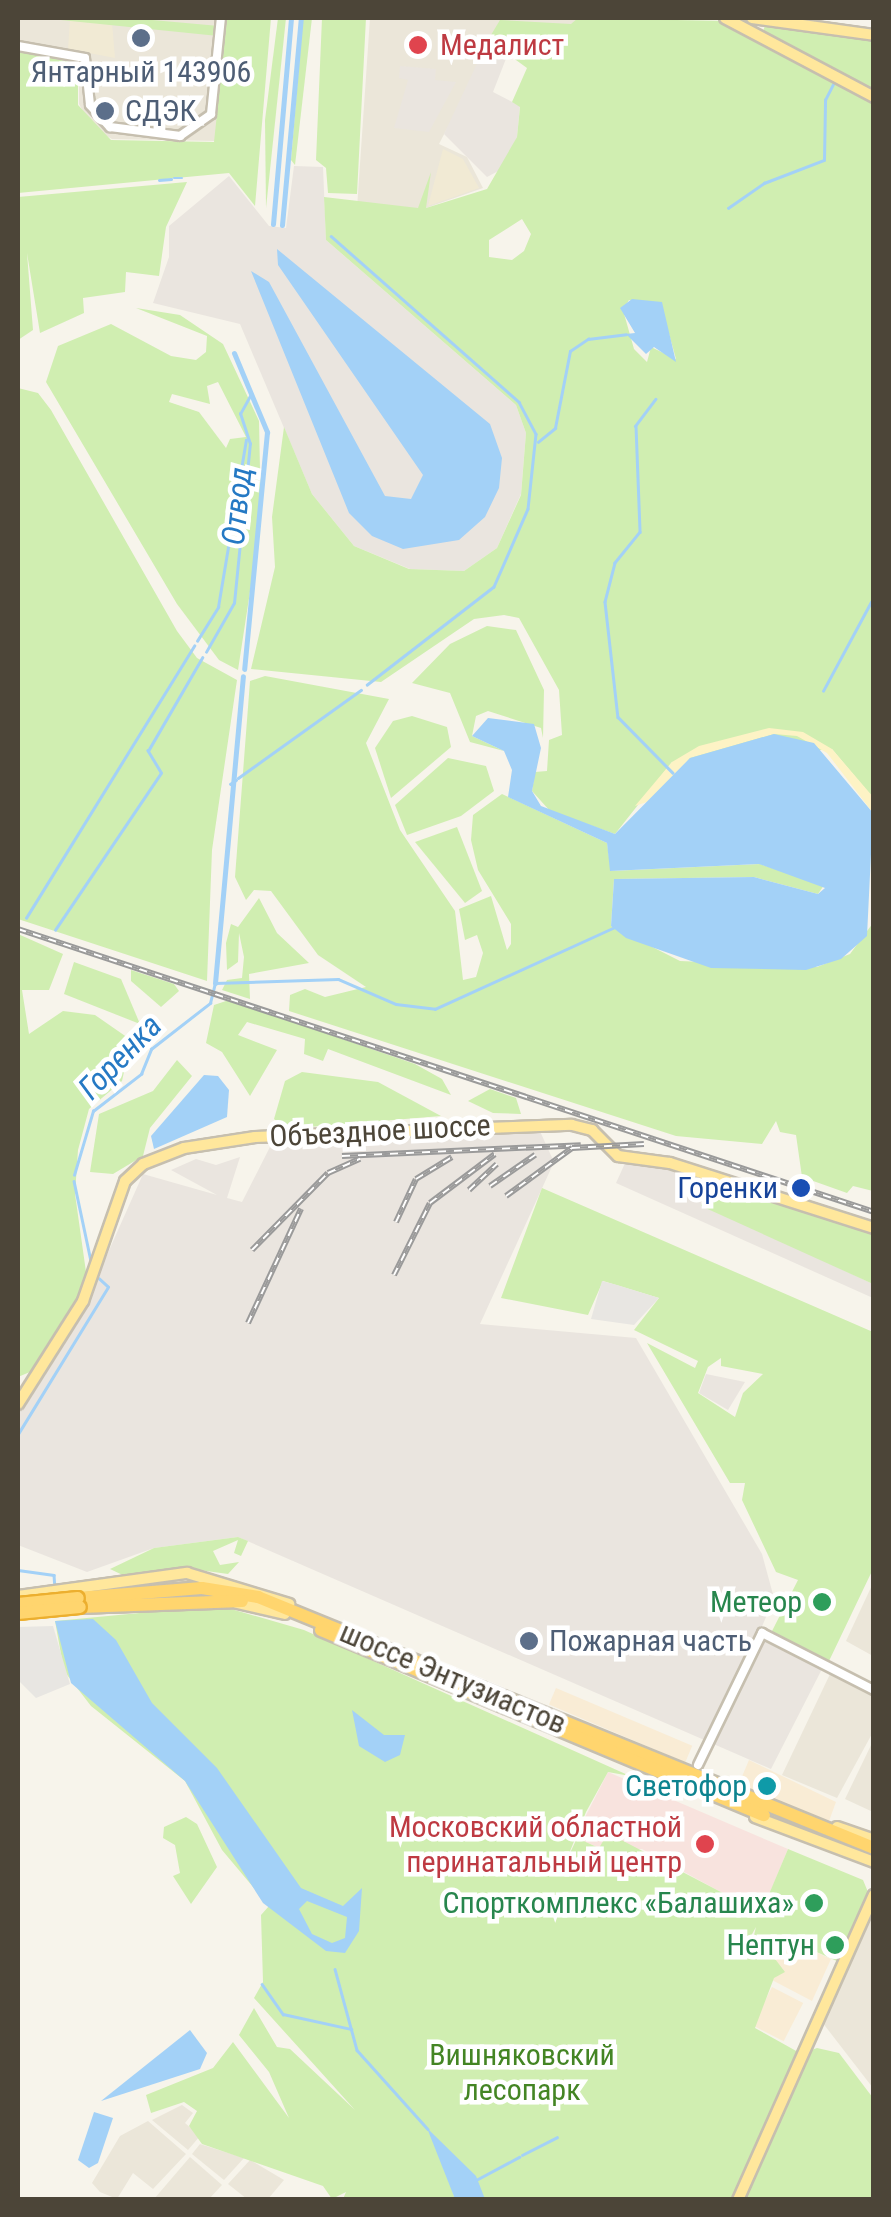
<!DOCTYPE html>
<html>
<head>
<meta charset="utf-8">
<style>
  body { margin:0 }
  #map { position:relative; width:891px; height:2217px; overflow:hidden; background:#f7f4eb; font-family:"Roboto Condensed",sans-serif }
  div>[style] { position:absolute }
  .residential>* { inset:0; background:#ebe6d9 }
  .commercial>* { inset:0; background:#f9ecd5; transform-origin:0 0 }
  .industrial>* { inset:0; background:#eae5df }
  .education>* { inset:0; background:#f1ead4 }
  .medical>* { inset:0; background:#f8e3de }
  .green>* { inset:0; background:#d0eeb1 }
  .sand>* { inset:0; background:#fdf3c5 }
  .parking>* { inset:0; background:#e8e6e2 }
  .water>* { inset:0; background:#a3d1f7 }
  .stream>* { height:2.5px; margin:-1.25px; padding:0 1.25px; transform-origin:1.25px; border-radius:1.25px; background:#a3d1f7 }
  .canal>* { height:5px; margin:-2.5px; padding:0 2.5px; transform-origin:2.5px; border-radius:2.5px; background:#a3d1f7 }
  .roads { filter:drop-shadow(2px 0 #c6bfaf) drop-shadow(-2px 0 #c6bfaf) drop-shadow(0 2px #c6bfaf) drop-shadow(0 -2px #c6bfaf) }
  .minor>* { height:8px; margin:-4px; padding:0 4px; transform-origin:4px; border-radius:4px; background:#fff }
  .major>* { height:10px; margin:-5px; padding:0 5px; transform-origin:5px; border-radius:5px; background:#ffe79c }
  .highway>* { height:12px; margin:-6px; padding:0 6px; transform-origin:6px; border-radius:6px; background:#ffd56e }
  .rail>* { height:6px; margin-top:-3px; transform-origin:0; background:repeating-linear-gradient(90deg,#fff 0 8px,#9a9a9a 0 16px); box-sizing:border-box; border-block:2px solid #9a9a9a }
  .bridges { filter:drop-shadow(2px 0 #ecaf2f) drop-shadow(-2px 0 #ecaf2f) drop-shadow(0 2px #ecaf2f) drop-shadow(0 -2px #ecaf2f) }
  .highway-bridge>* { height:12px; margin:-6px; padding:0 6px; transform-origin:6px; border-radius:6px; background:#ffd56e }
  .dots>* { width:28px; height:28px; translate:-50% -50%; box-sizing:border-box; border:5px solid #fff; border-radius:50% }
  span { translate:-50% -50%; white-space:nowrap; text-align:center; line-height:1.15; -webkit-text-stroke:9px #fff; paint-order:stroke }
  .health-label { font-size:30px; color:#be3a42 }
  .left { translate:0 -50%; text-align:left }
  .right { translate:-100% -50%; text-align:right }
  .service-label { font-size:30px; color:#4e5e75 }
  .street-label { font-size:30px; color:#4c4538 }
  .transit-label { font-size:30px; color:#164399 }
  .leisure-label { font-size:30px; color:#27864d }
  .culture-label { font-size:30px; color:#0d838f }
  .park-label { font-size:30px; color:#448524 }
  .water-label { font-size:32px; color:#2579c4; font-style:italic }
  .frame { position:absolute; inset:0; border:20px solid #4c4538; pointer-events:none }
</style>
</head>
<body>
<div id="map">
  <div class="residential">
    <div style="clip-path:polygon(18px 18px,227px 18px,215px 141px,112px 139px,92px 128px,79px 104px,79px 64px,18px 49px)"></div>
    <div style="clip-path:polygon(370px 18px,586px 18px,567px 27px,501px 24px,439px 144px,467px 157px,483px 188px,403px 216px,357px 208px)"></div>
    <div style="clip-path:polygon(873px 1583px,873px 1656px,846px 1641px)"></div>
    <div style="clip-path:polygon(831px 1672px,873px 1692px,873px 1732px,837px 1798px,782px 1775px)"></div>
    <div style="clip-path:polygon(873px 1741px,874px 1812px,873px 1812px,845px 1799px)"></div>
    <div style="clip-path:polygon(873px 1899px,873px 2088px,822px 2022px)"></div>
    <div style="clip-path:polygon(182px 2105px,193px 2113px,185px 2123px,200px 2136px,188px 2150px,152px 2120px)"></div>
    <div style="clip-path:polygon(148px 2121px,186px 2154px,153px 2189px,133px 2173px,117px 2199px,100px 2192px,92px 2183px,120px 2136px)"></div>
    <div style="clip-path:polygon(200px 2144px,244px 2158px,224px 2180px,192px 2154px)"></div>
    <div style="clip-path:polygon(190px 2157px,222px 2185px,209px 2199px,154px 2199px)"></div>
    <div style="clip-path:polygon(250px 2160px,284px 2180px,268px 2199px,247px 2199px,228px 2184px)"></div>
  </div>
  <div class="commercial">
    <div style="left:556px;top:1688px;width:148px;height:18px;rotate:23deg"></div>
    <div style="clip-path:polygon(749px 1760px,836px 1802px,829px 1821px,738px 1786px)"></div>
    <div style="clip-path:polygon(783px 1937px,831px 1959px,812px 2001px,751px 1969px,765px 1945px)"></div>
    <div style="left:772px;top:1987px;width:35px;height:43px;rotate:27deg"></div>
  </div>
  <div class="industrial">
    <div style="clip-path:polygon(488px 40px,509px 51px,493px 92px,520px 106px,517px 137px,502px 169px,487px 177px,444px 134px)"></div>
    <div style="clip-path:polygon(400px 66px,436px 69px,435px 80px,456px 82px,429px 132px,394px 128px,408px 80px,399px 78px)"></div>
    <div style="clip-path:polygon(294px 166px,323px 167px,326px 240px,516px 405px,526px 433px,521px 494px,497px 548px,464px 571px,410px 569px,354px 546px,312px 494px,240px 324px,153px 303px,169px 257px,169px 226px,229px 176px,269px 226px,286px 228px)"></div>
    <div style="clip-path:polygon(539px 1129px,554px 1162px,480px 1324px,636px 1338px,762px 1554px,774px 1598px,758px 1636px,822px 1669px,771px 1769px,238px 1537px,154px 1548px,87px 1572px,18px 1545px,18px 1412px,82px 1311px,143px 1174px,217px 1195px,171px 1170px,196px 1159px,216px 1165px,240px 1157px,227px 1198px,242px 1202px,273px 1141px)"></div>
    <div style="clip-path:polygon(626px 1161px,712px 1179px,701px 1203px,873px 1284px,873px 1298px,616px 1183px)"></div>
    <div style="clip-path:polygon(706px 1374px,745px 1382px,728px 1410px,699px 1393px)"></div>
  </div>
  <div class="education">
    <div style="clip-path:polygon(70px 20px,112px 23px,115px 58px,68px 49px)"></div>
    <div style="clip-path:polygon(443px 149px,463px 159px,479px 188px,428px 206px)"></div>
  </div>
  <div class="medical">
    <div style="clip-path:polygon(608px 1772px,788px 1849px,761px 1914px,642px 1849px,601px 1849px,575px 1837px)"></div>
  </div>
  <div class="green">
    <div style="clip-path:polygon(41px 18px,130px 18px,219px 26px,218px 36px)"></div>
    <div style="clip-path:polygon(227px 18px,271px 18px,255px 206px,229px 173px,18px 193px,18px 50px,78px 64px,78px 105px,111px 140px,214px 142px)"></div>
    <div style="clip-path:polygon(278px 18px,286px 18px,266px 208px,265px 120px)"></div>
    <div style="clip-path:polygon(303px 18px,312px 18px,295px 165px,291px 160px)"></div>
    <div style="clip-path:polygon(322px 18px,366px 18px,357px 194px,328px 193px,326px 168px,316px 160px)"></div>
    <div style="clip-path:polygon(evenodd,578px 18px,725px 21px,873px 99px,873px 798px,832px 749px,672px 762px,615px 834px,550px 811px,532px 791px,535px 772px,547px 771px,549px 740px,562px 735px,559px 690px,519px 618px,504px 615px,474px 619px,381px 682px,251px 669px,275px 567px,272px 517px,284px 427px,312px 494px,354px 546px,409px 569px,464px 571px,497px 548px,521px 495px,526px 433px,516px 405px,326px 240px,324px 197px,418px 208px,431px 172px,426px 208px,487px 189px,517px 137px,520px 107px,512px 102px,527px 68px,488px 40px,500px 20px,571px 24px,578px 18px,522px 219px,531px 234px,524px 251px,512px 260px,489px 257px,489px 240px,522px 219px,578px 18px,629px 300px,661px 305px,676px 359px,651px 347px,647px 362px,634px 349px,623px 310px,629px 300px)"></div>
    <div style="clip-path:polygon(766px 22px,873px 40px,873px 93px,762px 35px)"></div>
    <div style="clip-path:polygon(187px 182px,166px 227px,159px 276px,126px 272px,125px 292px,83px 298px,84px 313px,40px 333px,27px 253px,33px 330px,18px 340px,18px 197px)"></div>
    <div style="clip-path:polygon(evenodd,136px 308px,180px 315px,223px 344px,259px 421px,261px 520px,238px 670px,219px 660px,177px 604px,46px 382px,58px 346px,111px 324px,171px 356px,196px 360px,206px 352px,207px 336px,136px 308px,218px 382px,246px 437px,230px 439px,226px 448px,199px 412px,169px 402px,172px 394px,210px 404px,207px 386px,218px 382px)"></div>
    <div style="clip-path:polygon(18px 388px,38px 393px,51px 410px,177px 631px,197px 658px,237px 680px,212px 850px,207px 981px,18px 919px)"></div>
    <div style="clip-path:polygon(487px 626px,516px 630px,544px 690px,543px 738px,541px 728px,488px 711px,476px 716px,472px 736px,504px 751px,470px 742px,450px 693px,412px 683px,450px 644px)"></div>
    <div style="clip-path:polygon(265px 676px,389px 699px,366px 743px,400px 830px,455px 911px,463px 980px,476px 977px,483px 953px,477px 935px,465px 940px,459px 909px,491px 896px,507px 950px,511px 944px,511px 924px,478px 870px,471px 840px,473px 815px,502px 794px,607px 843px,611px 871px,760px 864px,824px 885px,818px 894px,754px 877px,614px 879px,611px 926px,680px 961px,817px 967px,850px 954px,873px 923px,873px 1191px,853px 1186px,847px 1193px,802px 1177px,796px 1135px,780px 1132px,776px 1121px,762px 1144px,676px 1136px,289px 1011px,290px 995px,305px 989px,325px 997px,366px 987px,318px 955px,271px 891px,254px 890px,246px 900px,235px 877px,250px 681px)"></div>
    <div style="clip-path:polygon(412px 716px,447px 727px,451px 747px,391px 798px,375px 748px,393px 721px)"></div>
    <div style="clip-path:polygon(448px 758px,486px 766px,494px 791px,461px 816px,407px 835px,395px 805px)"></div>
    <div style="clip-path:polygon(457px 827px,482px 891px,465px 903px,415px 842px)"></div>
    <div style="clip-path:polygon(259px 898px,277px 933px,309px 963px,249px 974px,250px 999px,222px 990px,227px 980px,242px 978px,244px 957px,239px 933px,238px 962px,227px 970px,226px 943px,231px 924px,238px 927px)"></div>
    <div style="clip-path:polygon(18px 934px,63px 954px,49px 990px,22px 990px,29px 1034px,63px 1011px,95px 1015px,131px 1040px,122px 1081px,89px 1109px,78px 1150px,75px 1194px,87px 1279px,37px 1369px,18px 1377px)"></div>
    <div style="clip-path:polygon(74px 962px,121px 979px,140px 1024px,64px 994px)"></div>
    <div style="clip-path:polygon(131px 970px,174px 984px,179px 991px,161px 1007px,131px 981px)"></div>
    <div style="clip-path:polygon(229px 1000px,415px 1064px,442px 1079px,451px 1095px,328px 1049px,323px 1061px,304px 1054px,305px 1039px,247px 1022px,238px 1035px,277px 1050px,250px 1096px,222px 1052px,206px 1043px,214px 1005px)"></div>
    <div style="clip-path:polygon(177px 1060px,192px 1076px,150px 1128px,143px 1156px,113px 1174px,90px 1172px,99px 1114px,153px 1091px)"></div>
    <div style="clip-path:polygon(302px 1072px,378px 1082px,441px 1116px,285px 1129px,274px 1119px,285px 1081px)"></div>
    <div style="clip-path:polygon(490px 1089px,516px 1098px,521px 1114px,493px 1113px,468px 1101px)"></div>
    <div style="clip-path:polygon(728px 1185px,873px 1232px,873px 1284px,701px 1206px,708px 1187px)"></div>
    <div style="clip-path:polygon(evenodd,542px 1188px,873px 1332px,873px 1569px,829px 1661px,771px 1633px,798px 1580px,776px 1572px,742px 1500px,745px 1483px,730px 1483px,647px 1343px,695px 1368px,698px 1361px,634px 1330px,659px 1298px,603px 1281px,588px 1315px,501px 1298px,542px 1188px,721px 1358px,721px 1366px,763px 1374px,743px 1393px,735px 1417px,698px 1393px,708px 1367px,721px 1358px)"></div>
    <div style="clip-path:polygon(238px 1537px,248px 1541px,241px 1556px,234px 1553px,238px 1540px,213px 1551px,220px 1565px,239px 1562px,228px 1574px,185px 1568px,131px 1579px,110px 1569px,154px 1548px)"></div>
    <div style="clip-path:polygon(182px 1609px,231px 1609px,304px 1630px,630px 1776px,608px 1772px,586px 1812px,564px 1866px,577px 1838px,599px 1848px,608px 1833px,761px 1913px,788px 1849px,863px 1880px,868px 1892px,839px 1962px,783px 1937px,771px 1943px,754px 1935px,756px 1927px,751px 1936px,771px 1945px,779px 1946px,769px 1951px,785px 1972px,774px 1978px,755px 2028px,798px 2052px,732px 2199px,485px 2199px,434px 2136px,455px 2199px,343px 2199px,346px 2192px,332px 2199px,323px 2186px,202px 2144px,189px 2126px,197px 2111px,184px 2102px,151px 2113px,146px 2095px,213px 2068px,233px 2042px,289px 2118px,269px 2072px,239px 2035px,254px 2008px,277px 2047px,290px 2049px,355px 2110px,254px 1998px,263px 1982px,261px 1915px,269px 1906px,222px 1850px,185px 1781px,91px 1706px,64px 1671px,55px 1621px)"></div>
    <div style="clip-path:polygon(186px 1817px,197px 1824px,217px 1867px,191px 1904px,173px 1876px,180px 1873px,175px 1845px,163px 1838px,164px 1827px)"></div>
    <div style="clip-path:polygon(817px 2048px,839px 2053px,873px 2098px,873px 2199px,743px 2200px,809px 2051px)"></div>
  </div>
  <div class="sand">
    <div style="clip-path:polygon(769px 728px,803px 732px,832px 749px,874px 798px,873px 813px,827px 753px,797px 736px,774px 734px,690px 758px,656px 799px,635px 806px,672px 762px,699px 746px)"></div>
  </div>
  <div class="parking">
    <div style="clip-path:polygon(602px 1281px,617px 1285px,659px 1298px,634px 1325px,591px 1319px)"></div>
    <div style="clip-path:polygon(53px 1626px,70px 1684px,36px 1698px,18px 1680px,18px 1627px)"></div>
  </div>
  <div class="water">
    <div style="clip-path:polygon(277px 249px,490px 424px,502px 458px,499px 488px,485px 517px,459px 540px,403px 549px,372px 536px,349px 513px,251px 271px,269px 282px,385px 496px,411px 499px,423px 475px,278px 265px)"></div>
    <div style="clip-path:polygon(632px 299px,662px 302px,676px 362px,654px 347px,646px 354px,626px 334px,635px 333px,620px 308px)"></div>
    <div style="clip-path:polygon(488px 718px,534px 724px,541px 748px,532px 791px,541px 806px,615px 834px,690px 758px,774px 734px,814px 743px,873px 813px,867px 936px,841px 959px,806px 970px,711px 968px,626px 938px,611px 926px,614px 879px,754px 877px,818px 894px,825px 888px,759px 864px,610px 871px,607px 843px,508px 797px,512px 770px,504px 751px,472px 736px)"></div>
    <div style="clip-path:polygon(204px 1075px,218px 1076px,229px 1090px,227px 1117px,154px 1149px,151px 1136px)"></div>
    <div style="clip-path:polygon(evenodd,93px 1619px,116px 1640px,152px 1703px,217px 1768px,301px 1888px,343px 1906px,362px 1888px,359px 1931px,345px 1953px,326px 1951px,263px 1903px,185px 1781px,71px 1683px,55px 1621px,93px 1619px,307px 1901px,347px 1917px,345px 1938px,332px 1943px,312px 1934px,299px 1909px,307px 1901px)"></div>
    <div style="clip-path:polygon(352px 1710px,384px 1735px,405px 1735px,400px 1755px,385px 1762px,359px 1746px)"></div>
    <div style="clip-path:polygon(190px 2030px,207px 2053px,200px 2069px,101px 2101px)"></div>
    <div style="clip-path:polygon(94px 2112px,113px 2118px,98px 2163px,89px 2168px,78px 2160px)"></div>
    <div style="clip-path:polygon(427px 2128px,476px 2176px,485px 2199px,455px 2199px)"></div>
  </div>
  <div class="stream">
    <div style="left:174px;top:178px;width:8px"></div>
    <div style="left:159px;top:180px;width:12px;rotate:-5deg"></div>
    <div style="left:728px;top:208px;width:44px;rotate:-34.8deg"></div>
    <div style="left:764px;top:183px;width:64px;rotate:-21deg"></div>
    <div style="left:824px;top:160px;width:60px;rotate:-89deg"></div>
    <div style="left:825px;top:100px;width:20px;rotate:-63deg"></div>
    <div style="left:331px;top:236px;width:251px;rotate:41.4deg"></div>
    <div style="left:519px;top:402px;width:36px;rotate:62deg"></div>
    <div style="left:536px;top:434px;width:75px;rotate:96.1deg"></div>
    <div style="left:528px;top:509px;width:85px;rotate:113.6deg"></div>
    <div style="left:494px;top:587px;width:160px;rotate:142.3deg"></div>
    <div style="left:656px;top:399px;width:34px;rotate:127deg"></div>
    <div style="left:636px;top:426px;width:106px;rotate:87.8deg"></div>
    <div style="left:640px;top:532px;width:40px;rotate:129deg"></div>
    <div style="left:615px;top:563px;width:40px;rotate:104.4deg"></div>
    <div style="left:605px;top:602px;width:116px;rotate:83.6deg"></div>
    <div style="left:618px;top:717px;width:78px;rotate:45.5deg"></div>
    <div style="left:538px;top:442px;width:22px;rotate:-39deg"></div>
    <div style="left:555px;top:428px;width:78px;rotate:-79deg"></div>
    <div style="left:570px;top:351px;width:22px;rotate:-34deg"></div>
    <div style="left:588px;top:339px;width:38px;rotate:-7deg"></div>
    <div style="left:197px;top:641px;width:40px;rotate:-58deg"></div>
    <div style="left:218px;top:607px;width:169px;rotate:-80.5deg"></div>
    <div style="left:206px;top:652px;width:56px;rotate:-60.3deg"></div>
    <div style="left:234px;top:603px;width:160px;rotate:-84.3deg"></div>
    <div style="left:250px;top:444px;width:32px;rotate:-108deg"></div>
    <div style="left:240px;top:414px;width:23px;rotate:-61deg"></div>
    <div style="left:823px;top:691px;width:101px;rotate:-61.7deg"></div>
    <div style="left:238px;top:778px;width:151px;rotate:-35.6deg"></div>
    <div style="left:230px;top:784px;width:7px;rotate:-34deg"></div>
    <div style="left:26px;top:918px;width:320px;rotate:-58.3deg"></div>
    <div style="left:55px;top:930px;width:189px;rotate:-56deg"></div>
    <div style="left:161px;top:773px;width:26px;rotate:-121deg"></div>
    <div style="left:148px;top:751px;width:108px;rotate:-59.9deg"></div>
    <div style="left:74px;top:1175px;width:67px;rotate:-73.5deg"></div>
    <div style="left:93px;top:1111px;width:61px;rotate:-37.6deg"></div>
    <div style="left:141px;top:1074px;width:27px;rotate:-68deg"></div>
    <div style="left:151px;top:1049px;width:75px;rotate:-37.9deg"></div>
    <div style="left:210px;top:1003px;width:21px;rotate:-76deg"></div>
    <div style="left:215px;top:983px;width:123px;rotate:-1.9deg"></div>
    <div style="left:338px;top:979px;width:63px;rotate:23.3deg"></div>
    <div style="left:396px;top:1004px;width:39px;rotate:7deg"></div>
    <div style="left:435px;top:1009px;width:196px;rotate:-24.5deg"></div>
    <div style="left:74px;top:1181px;width:82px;rotate:78deg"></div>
    <div style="left:18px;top:1434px;width:172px;rotate:-58.5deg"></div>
    <div style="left:108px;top:1287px;width:12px;rotate:-138deg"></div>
    <div style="left:18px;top:1570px;width:36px;rotate:8deg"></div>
    <div style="left:54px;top:1575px;width:14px;rotate:86deg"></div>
    <div style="left:335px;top:1969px;width:84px;rotate:74.8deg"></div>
    <div style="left:357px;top:2050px;width:106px;rotate:48.1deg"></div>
    <div style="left:262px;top:1984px;width:37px;rotate:55deg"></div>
    <div style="left:283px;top:2014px;width:70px;rotate:12.4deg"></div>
    <div style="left:522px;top:2155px;width:39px;rotate:-27deg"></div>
    <div style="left:476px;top:2180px;width:49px;rotate:-28.1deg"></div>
  </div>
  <div class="canal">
    <div style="left:273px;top:224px;width:207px;rotate:-85deg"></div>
    <div style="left:282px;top:225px;width:208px;rotate:-84.8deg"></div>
    <div style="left:234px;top:353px;width:86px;rotate:67.3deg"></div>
    <div style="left:267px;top:432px;width:238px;rotate:95.5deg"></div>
    <div style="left:215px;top:983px;width:308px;rotate:-84.8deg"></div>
  </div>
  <div class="roads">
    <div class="minor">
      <div style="left:18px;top:46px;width:68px;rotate:10.2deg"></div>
      <div style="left:85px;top:58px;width:47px;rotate:83.9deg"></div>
      <div style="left:90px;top:105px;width:30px;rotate:48deg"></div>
      <div style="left:110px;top:127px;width:71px;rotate:7.3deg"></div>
      <div style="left:180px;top:136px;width:38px;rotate:-35deg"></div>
      <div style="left:211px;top:114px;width:97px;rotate:-84.1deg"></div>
      <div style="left:698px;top:1765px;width:147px;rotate:-64.1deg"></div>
      <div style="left:762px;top:1633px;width:126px;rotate:27deg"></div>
    </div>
    <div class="major">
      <div style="left:725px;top:18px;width:169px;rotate:27.9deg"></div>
      <div style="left:752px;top:18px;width:123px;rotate:7.9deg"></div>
      <div style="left:18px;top:1404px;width:122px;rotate:-57.7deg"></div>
      <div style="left:83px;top:1301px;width:127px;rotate:-70.7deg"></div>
      <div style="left:125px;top:1181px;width:25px;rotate:-43deg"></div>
      <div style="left:143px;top:1164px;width:44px;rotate:-21.3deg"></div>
      <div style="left:184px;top:1148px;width:72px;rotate:-8.8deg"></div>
      <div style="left:255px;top:1137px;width:317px;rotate:-2.2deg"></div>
      <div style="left:572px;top:1125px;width:21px;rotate:14deg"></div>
      <div style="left:592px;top:1130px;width:37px;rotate:45deg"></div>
      <div style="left:618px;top:1156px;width:52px;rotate:7.7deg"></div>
      <div style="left:670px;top:1163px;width:214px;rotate:17.7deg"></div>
      <div style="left:18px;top:1596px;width:171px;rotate:-7.8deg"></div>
      <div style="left:187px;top:1573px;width:107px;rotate:16.9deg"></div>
      <div style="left:237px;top:1603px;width:49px;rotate:12.9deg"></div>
      <div style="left:755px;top:1817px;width:127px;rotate:20.7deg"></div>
      <div style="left:837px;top:1827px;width:39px;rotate:19deg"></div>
      <div style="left:738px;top:2200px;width:334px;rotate:-66deg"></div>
    </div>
    <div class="highway">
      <div style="left:78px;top:1598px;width:124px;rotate:-4.6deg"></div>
      <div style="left:202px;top:1588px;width:57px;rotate:9.1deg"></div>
      <div style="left:258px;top:1597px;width:665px;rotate:22.17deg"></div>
      <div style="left:80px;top:1607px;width:162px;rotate:-2.1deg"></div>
      <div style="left:321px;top:1630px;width:480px;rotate:22.7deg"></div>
    </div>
  </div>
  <div class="rail">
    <div style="left:18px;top:929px;width:902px;rotate:18.29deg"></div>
    <div style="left:342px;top:1156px;width:239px;rotate:-2.6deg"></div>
    <div style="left:490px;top:1186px;width:55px;rotate:-34.6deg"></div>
    <div style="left:469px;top:1190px;width:38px;rotate:-43deg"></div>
    <div style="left:506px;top:1196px;width:82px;rotate:-36deg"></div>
    <div style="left:572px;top:1148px;width:72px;rotate:-3.2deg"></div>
    <div style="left:396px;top:1222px;width:47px;rotate:-65.1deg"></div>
    <div style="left:416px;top:1179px;width:42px;rotate:-31.4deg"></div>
    <div style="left:252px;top:1250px;width:108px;rotate:-45.4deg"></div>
    <div style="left:328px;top:1173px;width:35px;rotate:-24deg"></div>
    <div style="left:394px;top:1275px;width:80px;rotate:-63.4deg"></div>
    <div style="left:430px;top:1203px;width:81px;rotate:-37deg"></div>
    <div style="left:248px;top:1323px;width:126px;rotate:-65.1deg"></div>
  </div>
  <div class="bridges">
    <div class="highway-bridge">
      <div style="left:18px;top:1604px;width:60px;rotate:-5.7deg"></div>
      <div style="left:18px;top:1613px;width:62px;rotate:-5.5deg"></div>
    </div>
  </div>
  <div class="dots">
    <div style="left:141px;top:38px;background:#5c6f8a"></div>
    <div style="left:418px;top:45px;background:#e0444e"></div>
    <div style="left:105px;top:111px;background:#5c6f8a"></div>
    <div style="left:801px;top:1188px;background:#1a4fb4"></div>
    <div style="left:822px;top:1602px;background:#2e9e5b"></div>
    <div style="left:529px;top:1641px;background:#5c6f8a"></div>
    <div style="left:767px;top:1786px;background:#0f9aa8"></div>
    <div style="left:705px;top:1844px;background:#e0444e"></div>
    <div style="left:814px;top:1903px;background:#2e9e5b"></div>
    <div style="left:835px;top:1945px;background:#2e9e5b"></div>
  </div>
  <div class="health-label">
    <span class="left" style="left:440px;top:45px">Медалист</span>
    <span class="right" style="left:682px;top:1844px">Московский областной<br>перинатальный центр</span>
  </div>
  <div class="service-label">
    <span style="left:141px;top:72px">Янтарный 143906</span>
    <span class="left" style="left:125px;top:111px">СДЭК</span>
    <span class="left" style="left:549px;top:1641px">Пожарная часть</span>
  </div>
  <div class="street-label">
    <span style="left:380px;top:1131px;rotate:-3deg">Объездное шоссе</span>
    <span style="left:453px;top:1678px;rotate:23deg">шоссе Энтузиастов</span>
  </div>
  <div class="transit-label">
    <span class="right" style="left:778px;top:1188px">Горенки</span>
  </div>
  <div class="leisure-label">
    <span class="right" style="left:802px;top:1602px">Метеор</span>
    <span class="right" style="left:794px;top:1903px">Спорткомплекс «Балашиха»</span>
    <span class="right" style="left:815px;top:1945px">Нептун</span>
  </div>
  <div class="culture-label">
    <span class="right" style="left:747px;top:1786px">Светофор</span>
  </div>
  <div class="park-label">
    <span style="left:522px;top:2072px">Вишняковский<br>лесопарк</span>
  </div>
  <div class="water-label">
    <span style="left:237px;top:506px;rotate:-84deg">Отвод</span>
    <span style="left:120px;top:1057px;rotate:-46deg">Горенка</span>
  </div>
  <div class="frame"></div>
</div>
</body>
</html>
